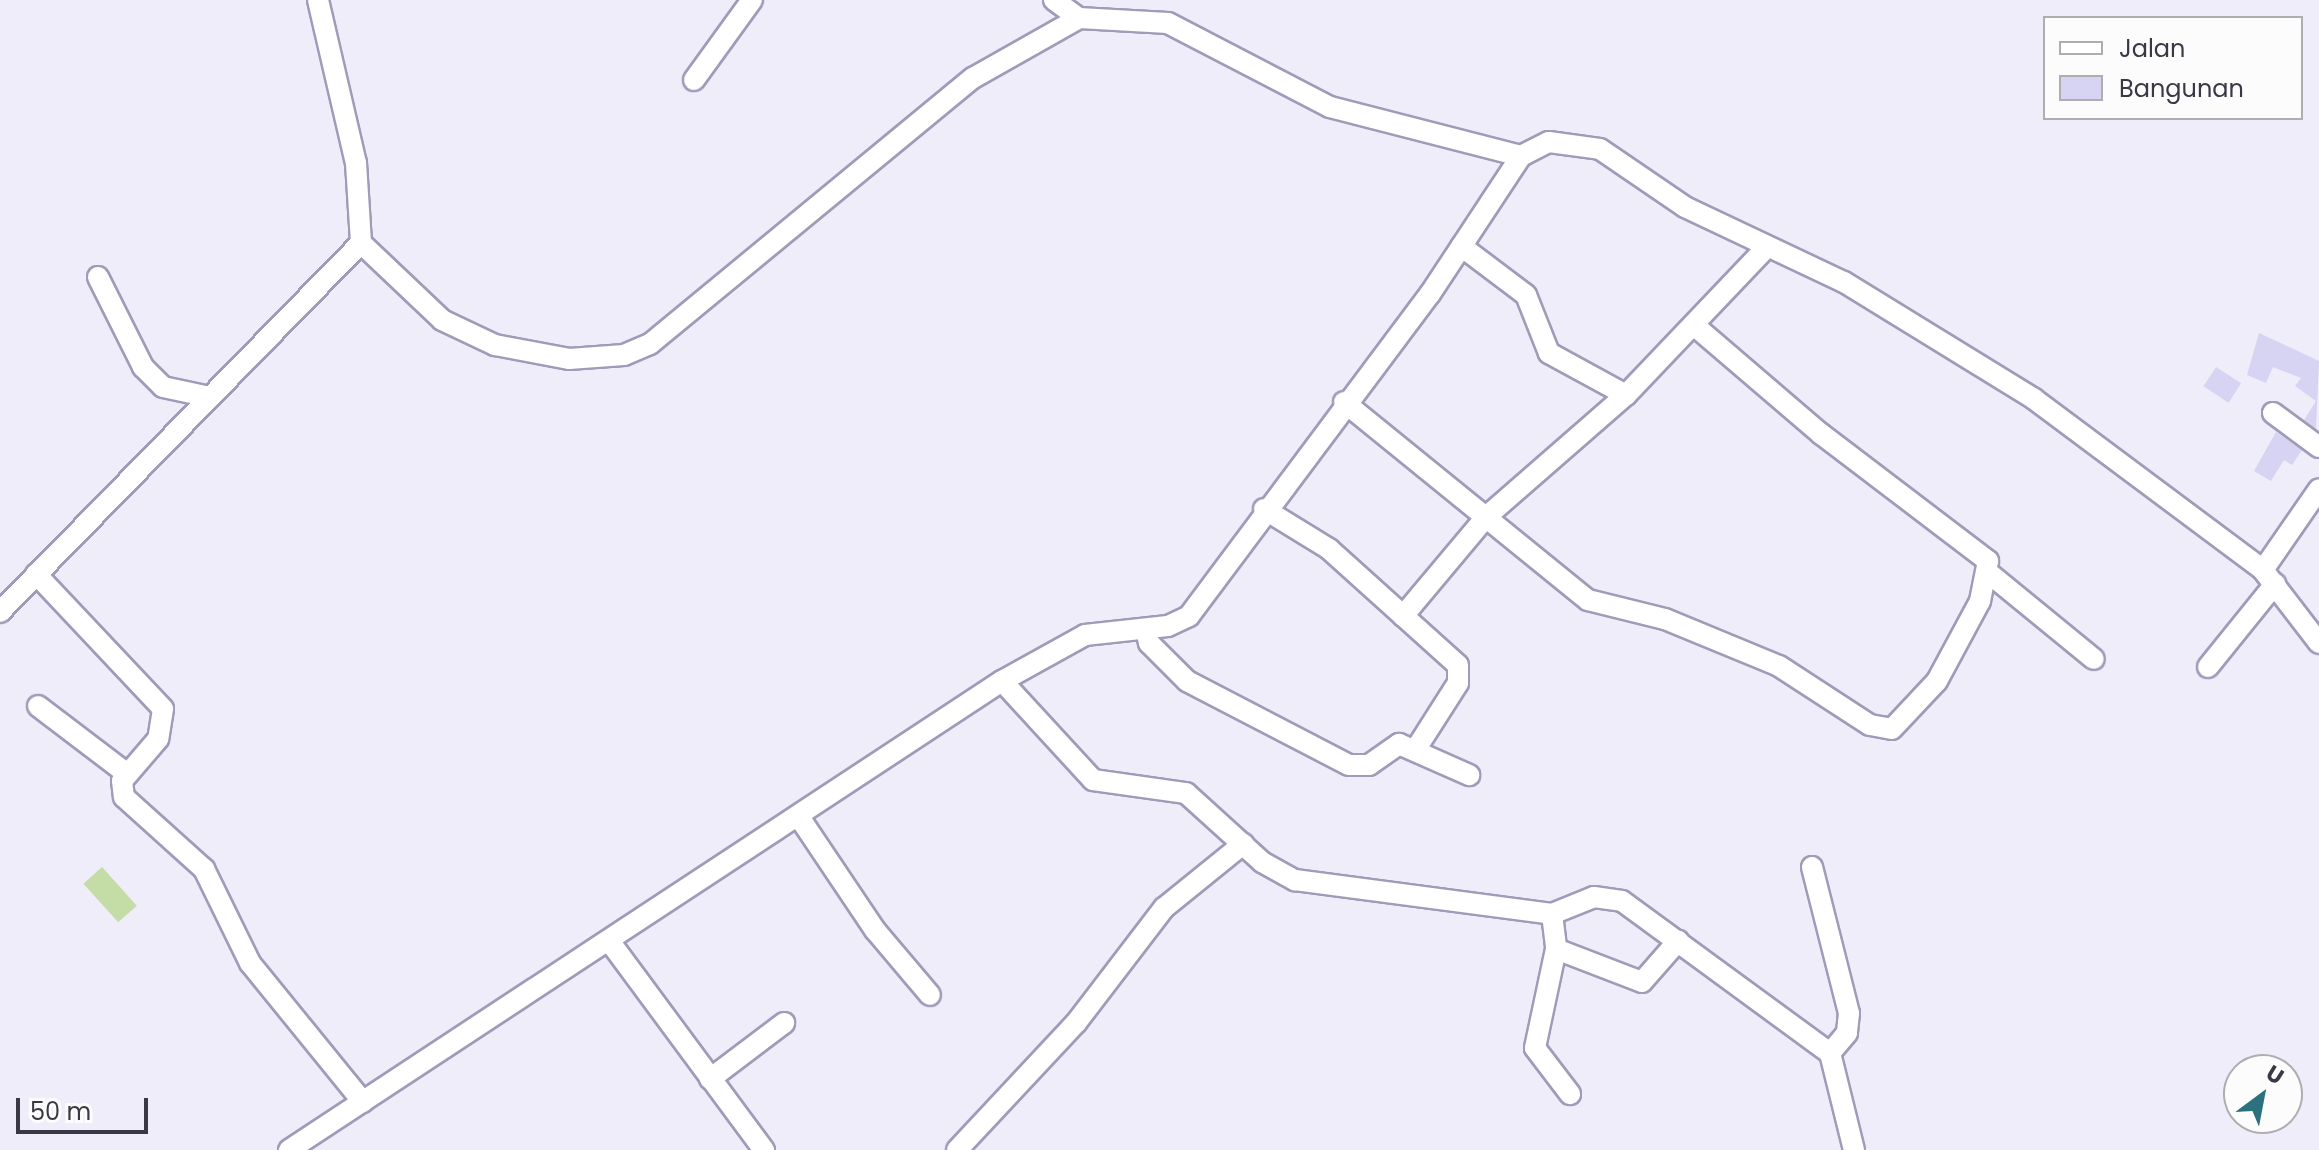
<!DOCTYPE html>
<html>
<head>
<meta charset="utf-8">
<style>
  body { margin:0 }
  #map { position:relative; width:2319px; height:1150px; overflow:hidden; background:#efedfa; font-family:Poppins,sans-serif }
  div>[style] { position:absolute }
  .green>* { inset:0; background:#c4dca5; transform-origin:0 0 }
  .building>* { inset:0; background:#d7d3f2; transform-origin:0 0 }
  .roads { filter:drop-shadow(2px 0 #9f9bb8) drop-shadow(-2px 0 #9f9bb8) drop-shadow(0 2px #9f9bb8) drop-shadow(0 -2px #9f9bb8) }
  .minor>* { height:20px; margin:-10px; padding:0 10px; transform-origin:10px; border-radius:10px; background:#fff }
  span { translate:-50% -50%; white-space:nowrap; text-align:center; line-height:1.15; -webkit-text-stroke:6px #fcfcfc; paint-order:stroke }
  .legend { position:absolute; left:2043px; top:16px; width:260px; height:104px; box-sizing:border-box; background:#fcfcfc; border:2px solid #aeaeb2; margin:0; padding:10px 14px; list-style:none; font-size:24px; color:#393844 }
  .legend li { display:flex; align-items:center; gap:16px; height:40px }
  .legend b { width:40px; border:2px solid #aeaeb2 }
  .north { position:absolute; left:2223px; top:1054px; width:80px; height:80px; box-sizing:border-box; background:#fcfcfc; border:2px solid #aeaeb2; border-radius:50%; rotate:32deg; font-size:22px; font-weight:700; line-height:32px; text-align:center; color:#393844 }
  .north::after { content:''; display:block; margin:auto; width:28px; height:36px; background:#2b717e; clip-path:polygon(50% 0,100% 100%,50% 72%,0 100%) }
  .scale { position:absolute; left:16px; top:1098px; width:132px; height:36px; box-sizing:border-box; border:4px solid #393844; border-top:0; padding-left:10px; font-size:24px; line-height:28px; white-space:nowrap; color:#393844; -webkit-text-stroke:6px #fcfcfc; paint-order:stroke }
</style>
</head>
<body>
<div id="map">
  <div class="green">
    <div style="left:102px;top:867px;width:52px;height:25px;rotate:48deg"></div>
  </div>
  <div class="building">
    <div style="clip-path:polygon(2259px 333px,2319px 361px,2316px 429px,2304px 420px,2316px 401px,2295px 386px,2301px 378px,2273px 367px,2266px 383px,2247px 375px)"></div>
    <div style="left:2216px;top:367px;width:30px;height:23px;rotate:33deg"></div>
    <div style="clip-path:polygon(2276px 432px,2302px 450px,2292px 465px,2284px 460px,2271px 481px,2254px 471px)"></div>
  </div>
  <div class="roads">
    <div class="minor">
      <div style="left:318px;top:0;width:167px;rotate:76.9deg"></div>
      <div style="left:356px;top:163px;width:80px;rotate:86.4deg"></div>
      <div style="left:361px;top:243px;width:112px;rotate:43.5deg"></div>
      <div style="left:442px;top:320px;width:59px;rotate:25.3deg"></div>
      <div style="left:495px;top:345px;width:75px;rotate:10.7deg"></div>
      <div style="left:569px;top:359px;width:55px;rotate:-4.2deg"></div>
      <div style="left:624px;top:355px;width:28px;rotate:-23deg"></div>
      <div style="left:650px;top:344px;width:418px;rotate:-39.5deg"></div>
      <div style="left:973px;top:78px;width:122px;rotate:-29.5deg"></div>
      <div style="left:1079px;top:18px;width:89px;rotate:3.2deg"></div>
      <div style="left:1168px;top:23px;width:182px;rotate:27.4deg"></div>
      <div style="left:1330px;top:107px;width:197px;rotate:14.4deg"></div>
      <div style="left:1054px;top:0;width:31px;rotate:36deg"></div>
      <div style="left:694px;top:80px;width:99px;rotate:-54.1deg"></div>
      <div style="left:98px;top:277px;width:101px;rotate:63.4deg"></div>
      <div style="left:143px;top:367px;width:28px;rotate:45deg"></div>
      <div style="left:163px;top:387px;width:48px;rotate:12deg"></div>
      <div style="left:1626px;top:395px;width:200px;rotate:-46.4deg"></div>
      <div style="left:1344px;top:402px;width:314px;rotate:39.1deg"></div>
      <div style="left:1588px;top:600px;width:79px;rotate:13.9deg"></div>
      <div style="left:1665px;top:619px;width:123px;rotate:22.4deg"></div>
      <div style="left:1779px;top:666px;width:108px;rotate:33deg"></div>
      <div style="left:1870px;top:725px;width:22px;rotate:10deg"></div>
      <div style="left:1892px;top:729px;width:66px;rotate:-46.8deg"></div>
      <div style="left:1937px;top:681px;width:91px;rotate:-61.7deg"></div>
      <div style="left:1980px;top:601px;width:41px;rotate:-78.7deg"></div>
      <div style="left:1988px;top:561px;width:210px;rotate:-142.7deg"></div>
      <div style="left:1821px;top:434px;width:167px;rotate:-139.4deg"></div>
      <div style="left:2273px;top:413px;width:57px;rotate:36.5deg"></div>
      <div style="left:1264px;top:509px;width:76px;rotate:31.6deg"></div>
      <div style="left:1329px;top:549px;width:173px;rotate:42deg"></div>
      <div style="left:1458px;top:665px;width:18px;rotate:90deg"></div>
      <div style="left:1458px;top:683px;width:76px;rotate:122.6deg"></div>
      <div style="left:2263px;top:570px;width:98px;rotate:-55.3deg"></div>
      <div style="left:36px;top:574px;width:185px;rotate:46.7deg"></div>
      <div style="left:163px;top:709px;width:30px;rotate:99deg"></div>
      <div style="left:158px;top:739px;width:55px;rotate:130.6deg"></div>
      <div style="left:122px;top:781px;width:16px;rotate:83deg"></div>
      <div style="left:124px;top:797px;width:108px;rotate:42deg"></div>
      <div style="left:204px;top:869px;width:105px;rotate:63.9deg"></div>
      <div style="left:250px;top:963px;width:179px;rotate:50.9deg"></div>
      <div style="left:1990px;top:574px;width:134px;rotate:39.3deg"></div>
      <div style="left:0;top:612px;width:516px;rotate:-45.63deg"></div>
      <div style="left:1403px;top:616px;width:129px;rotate:-50deg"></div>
      <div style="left:1486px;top:517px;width:186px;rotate:-41.1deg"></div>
      <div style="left:1626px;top:395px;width:88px;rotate:-151.4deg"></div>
      <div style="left:1549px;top:353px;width:62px;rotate:-111.6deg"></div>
      <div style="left:1526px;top:295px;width:81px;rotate:-143deg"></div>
      <div style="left:1146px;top:630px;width:13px;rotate:77deg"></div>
      <div style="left:1149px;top:643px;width:54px;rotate:45deg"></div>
      <div style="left:1187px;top:681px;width:182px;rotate:27.4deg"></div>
      <div style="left:1349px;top:765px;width:20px"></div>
      <div style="left:1369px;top:765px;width:37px;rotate:-35deg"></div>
      <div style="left:1399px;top:744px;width:77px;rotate:23.9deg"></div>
      <div style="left:2208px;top:667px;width:107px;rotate:-51.1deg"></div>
      <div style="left:1002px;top:681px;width:134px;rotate:47.4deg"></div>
      <div style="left:1093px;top:780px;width:94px;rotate:8deg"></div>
      <div style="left:1186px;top:793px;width:103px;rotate:42.2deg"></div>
      <div style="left:1262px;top:862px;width:38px;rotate:29deg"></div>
      <div style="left:1295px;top:880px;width:259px;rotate:7.5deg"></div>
      <div style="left:1552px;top:914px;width:45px;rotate:-22deg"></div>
      <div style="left:1594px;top:897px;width:28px;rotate:8deg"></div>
      <div style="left:1622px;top:901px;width:258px;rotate:36.2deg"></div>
      <div style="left:1830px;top:1053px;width:100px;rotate:76.1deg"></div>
      <div style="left:38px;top:706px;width:111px;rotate:37.3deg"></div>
      <div style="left:799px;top:817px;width:136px;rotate:56.1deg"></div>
      <div style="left:875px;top:930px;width:85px;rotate:49.8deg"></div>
      <div style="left:1812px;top:867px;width:151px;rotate:75.8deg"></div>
      <div style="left:1849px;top:1013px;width:20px;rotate:96deg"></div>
      <div style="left:1847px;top:1033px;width:26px;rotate:130deg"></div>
      <div style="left:1552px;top:914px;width:35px;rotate:83deg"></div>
      <div style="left:1556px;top:949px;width:101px;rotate:102deg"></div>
      <div style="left:1535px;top:1048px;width:58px;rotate:52.7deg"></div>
      <div style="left:610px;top:942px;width:259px;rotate:53.5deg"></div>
      <div style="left:1556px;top:949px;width:92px;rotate:21deg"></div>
      <div style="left:1642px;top:982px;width:55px;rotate:-48.7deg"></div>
      <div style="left:710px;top:1079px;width:93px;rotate:-37.1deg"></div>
      <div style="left:289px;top:1150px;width:853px;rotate:-33.34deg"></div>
      <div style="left:1002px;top:681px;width:95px;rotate:-29deg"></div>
      <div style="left:1085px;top:635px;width:83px;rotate:-6.2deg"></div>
      <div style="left:1168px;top:626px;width:23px;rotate:-25deg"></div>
      <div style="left:1189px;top:616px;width:402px;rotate:-53.2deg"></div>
      <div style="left:1430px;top:294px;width:165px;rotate:-56.6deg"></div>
      <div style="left:1521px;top:156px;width:31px;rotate:-27deg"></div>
      <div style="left:1549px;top:142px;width:51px;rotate:7.8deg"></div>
      <div style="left:1600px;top:149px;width:103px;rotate:34.3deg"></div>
      <div style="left:1685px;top:207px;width:176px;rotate:25.3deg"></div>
      <div style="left:1844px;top:282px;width:223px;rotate:31.6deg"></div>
      <div style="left:2034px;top:399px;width:286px;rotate:36.7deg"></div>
      <div style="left:2263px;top:570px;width:92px;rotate:52.5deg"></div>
      <div style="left:957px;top:1150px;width:174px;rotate:-46.9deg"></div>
      <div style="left:1076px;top:1023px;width:145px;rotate:-52.6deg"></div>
      <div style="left:1164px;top:908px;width:102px;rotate:-39deg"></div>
    </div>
  </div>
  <ul class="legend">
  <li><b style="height:10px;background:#fff"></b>Jalan</li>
  <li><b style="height:22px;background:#d7d3f2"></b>Bangunan</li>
  </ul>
  <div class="north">U</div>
  <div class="scale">50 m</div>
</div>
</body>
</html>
